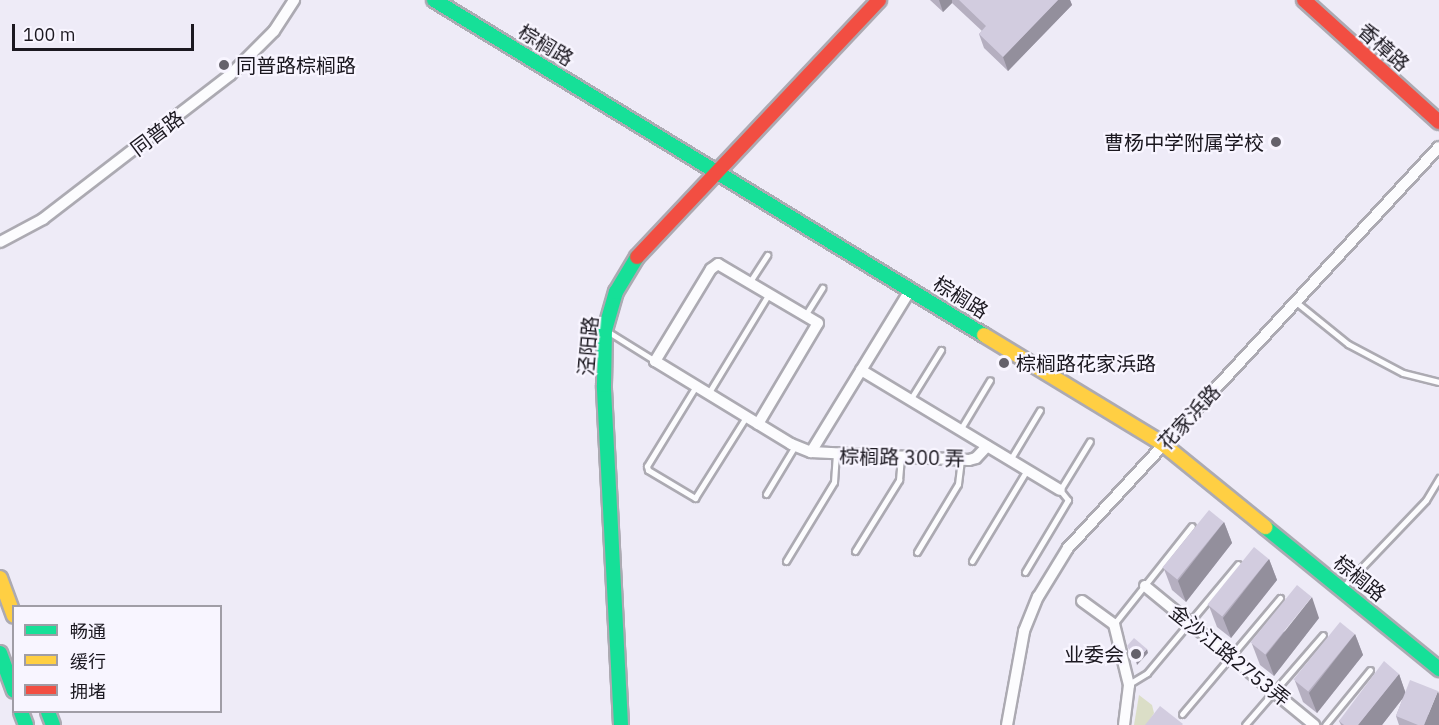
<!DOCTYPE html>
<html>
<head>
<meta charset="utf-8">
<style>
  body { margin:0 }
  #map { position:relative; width:1439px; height:725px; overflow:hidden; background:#eeebf7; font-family:"IBM Plex Sans","Noto Sans SC",sans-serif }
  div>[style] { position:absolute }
  .green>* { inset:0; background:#dbdec7 }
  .roads { filter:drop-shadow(2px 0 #acaab2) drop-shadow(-2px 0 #acaab2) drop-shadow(0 2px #acaab2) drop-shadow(0 -2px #acaab2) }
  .lane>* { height:5px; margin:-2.5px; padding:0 2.5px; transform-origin:2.5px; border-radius:2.5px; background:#fcfcfe }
  .street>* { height:10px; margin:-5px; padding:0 5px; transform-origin:5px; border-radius:5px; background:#fcfcfe }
  .fast>* { height:14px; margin:-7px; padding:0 7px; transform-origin:7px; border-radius:7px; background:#16e098 }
  .slow>* { height:14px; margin:-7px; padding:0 7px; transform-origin:7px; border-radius:7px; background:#ffcf43 }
  .jam>* { height:14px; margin:-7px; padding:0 7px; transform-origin:7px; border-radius:7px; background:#f24e42 }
  .wall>* { inset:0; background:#b5afc0 }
  .shaded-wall>* { inset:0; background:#938f9c }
  .building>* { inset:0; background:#d2ccdf; transform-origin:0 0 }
  .dots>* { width:16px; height:16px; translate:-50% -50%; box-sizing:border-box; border:3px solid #f8f5ff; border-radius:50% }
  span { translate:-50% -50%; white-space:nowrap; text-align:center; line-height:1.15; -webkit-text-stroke:4.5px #f8f5ff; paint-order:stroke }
  .street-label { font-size:20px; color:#1b1820 }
  .poi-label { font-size:20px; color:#1b1820 }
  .left { translate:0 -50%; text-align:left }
  .right { translate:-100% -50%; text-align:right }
  .legend { position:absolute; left:12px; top:605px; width:210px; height:108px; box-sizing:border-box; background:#f8f5ff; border:2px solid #a09da6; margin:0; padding:8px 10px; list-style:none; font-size:18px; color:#1b1820 }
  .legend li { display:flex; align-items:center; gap:12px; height:30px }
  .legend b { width:30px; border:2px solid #a09da6 }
  .scale { position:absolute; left:12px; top:24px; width:182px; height:27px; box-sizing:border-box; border:3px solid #1b1820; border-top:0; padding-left:8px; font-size:18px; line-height:21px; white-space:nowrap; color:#1b1820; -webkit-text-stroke:4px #f8f5ff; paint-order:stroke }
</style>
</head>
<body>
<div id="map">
  <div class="green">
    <div style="clip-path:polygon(1139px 695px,1152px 705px,1154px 713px,1147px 725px,1134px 725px)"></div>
  </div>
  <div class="roads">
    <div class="lane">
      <div style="left:751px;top:280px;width:30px;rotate:-57deg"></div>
      <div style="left:1296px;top:302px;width:67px;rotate:38.9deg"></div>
      <div style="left:1348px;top:344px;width:62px;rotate:27.8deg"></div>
      <div style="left:1403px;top:373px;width:37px;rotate:14deg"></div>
      <div style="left:806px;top:314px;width:31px;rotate:-58deg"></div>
      <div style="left:607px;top:331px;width:57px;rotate:32deg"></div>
      <div style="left:696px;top:386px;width:94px;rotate:121.5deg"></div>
      <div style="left:647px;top:466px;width:4px;rotate:76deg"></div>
      <div style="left:648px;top:470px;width:55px;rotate:30.8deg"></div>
      <div style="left:695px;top:498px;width:96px;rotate:-57.8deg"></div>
      <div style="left:708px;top:394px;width:119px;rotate:-58.7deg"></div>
      <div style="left:910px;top:400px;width:59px;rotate:-58.2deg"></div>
      <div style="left:960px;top:430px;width:58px;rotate:-59deg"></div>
      <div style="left:1010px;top:460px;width:58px;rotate:-59deg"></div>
      <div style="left:766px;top:494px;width:56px;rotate:-58.9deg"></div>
      <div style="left:855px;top:551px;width:84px;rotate:-58.2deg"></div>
      <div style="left:899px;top:480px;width:22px;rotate:-85deg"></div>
      <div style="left:917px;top:552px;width:79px;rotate:-58.9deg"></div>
      <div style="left:958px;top:484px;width:24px;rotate:-83deg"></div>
      <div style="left:786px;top:561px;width:92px;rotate:-58.7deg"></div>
      <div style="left:834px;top:482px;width:26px;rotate:-86deg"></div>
      <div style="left:972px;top:561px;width:106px;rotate:-58.9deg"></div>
      <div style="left:1025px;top:572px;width:84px;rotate:-59.2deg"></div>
      <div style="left:1068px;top:500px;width:13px;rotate:-129deg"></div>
      <div style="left:1060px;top:490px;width:57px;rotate:-58.5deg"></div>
      <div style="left:1343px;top:587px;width:120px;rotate:-46.3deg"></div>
      <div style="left:1426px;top:500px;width:26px;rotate:-59deg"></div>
      <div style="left:1114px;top:624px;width:125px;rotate:-51.5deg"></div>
      <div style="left:1129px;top:684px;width:21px;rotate:-31deg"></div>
      <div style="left:1147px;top:673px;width:142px;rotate:-50.1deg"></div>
      <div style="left:1182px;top:714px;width:152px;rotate:-49.8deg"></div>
      <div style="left:1245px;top:725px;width:119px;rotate:-49.1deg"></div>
      <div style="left:1325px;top:725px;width:71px;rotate:-50.7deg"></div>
    </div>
    <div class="street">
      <div style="left:0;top:242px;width:49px;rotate:-28.1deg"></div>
      <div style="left:43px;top:219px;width:236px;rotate:-37.6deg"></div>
      <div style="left:230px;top:75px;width:62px;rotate:-45deg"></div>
      <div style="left:274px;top:31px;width:37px;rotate:-57deg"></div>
      <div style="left:861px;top:370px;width:232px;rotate:31.1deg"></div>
      <div style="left:758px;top:424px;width:117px;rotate:-59.3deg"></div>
      <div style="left:818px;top:323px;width:116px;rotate:-149.5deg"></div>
      <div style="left:718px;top:264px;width:9px;rotate:144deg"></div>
      <div style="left:711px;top:269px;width:108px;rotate:121.3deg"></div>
      <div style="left:655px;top:361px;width:159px;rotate:31.4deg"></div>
      <div style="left:791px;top:444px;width:22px;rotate:22deg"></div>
      <div style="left:811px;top:452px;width:158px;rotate:2.9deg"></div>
      <div style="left:969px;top:460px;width:7px;rotate:-16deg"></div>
      <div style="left:976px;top:458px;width:16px;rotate:-47deg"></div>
      <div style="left:811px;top:452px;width:191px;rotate:-58.5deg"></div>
      <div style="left:1145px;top:586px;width:219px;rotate:39.4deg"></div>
      <div style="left:1082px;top:601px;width:39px;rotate:36deg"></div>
      <div style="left:1114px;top:624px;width:63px;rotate:76.2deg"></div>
      <div style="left:1129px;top:685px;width:40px;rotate:97.1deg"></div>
      <div style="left:1007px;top:725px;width:96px;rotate:-79.7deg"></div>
      <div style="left:1024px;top:631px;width:37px;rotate:-68deg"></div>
      <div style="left:1038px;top:597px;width:57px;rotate:-58.5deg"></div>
      <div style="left:1068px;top:548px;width:546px;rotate:-47.23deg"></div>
    </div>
    <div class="fast">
      <div style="left:434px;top:0;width:644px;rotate:31.35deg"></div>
      <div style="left:1265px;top:527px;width:225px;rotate:39.2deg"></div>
      <div style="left:0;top:653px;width:40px;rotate:69.8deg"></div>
      <div style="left:21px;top:712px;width:14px;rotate:69deg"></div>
      <div style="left:48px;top:712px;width:14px;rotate:69deg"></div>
      <div style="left:621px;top:725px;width:340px;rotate:-92.9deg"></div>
      <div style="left:604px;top:385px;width:55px;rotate:-89deg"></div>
      <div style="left:605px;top:330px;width:40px;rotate:-74deg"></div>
      <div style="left:616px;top:292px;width:41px;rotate:-59deg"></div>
    </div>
    <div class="slow">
      <div style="left:984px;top:335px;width:210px;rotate:31.3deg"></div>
      <div style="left:1163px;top:444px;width:132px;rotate:39.1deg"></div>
      <div style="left:0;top:578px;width:40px;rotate:69.8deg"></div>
    </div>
    <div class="jam">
      <div style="left:1304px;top:0;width:182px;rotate:42.1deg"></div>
      <div style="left:637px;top:257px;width:353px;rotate:-46.7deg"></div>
    </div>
  </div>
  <div class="wall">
    <div style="clip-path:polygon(930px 0,1070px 0,1072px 5px,1008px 71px,984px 48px,979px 34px,982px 31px,952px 3px,943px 12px)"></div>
    <div style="clip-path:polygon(1224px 522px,1232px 543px,1186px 602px,1172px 590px,1164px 569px)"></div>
    <div style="clip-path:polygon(1269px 559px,1277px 580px,1231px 638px,1217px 627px,1209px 606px)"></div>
    <div style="clip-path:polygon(1319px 618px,1274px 676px,1260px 665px,1252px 644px)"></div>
    <div style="clip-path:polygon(1355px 634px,1363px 655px,1317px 713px,1303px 702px,1295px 681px)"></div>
    <div style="clip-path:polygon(1399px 674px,1405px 692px,1439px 725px,1399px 725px,1396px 716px,1403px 698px,1382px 725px,1341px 725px,1339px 721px)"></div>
  </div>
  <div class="shaded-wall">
    <div style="clip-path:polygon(939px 0,952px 0,952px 3px,943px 12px)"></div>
    <div style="clip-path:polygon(1058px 0,1070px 0,1072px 5px,1008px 71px,1003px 57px)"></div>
    <div style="clip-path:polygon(1224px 522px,1232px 543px,1186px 602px,1178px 581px)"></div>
    <div style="clip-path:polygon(1269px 559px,1277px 580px,1231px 638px,1223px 618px)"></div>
    <div style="clip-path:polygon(1312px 597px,1319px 618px,1274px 676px,1266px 655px)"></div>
    <div style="clip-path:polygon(1355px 634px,1363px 655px,1317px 713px,1309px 693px)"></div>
    <div style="clip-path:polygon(1147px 649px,1148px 653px,1137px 665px,1136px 661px)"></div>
    <div style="clip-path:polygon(1399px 674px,1406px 694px,1382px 725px,1358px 725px)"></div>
    <div style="clip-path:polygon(1438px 691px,1439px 694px,1439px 725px,1424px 725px)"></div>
  </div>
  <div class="building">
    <div style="clip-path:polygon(959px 0,1058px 0,1003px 57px,979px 34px,986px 26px)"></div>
    <div style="left:1209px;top:510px;width:19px;height:74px;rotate:39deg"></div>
    <div style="left:1254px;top:547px;width:19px;height:74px;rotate:39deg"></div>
    <div style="left:1297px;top:585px;width:19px;height:74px;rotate:39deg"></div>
    <div style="left:1340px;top:622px;width:19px;height:74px;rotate:39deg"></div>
    <div style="clip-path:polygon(1134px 638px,1147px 649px,1136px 661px,1127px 646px)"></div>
    <div style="clip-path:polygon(1384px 661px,1399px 674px,1358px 725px,1344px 725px,1339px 721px)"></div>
    <div style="clip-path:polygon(1410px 680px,1438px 691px,1424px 725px,1418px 725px,1396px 716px)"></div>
    <div style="clip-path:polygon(1160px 706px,1183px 724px,1182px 725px,1145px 725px)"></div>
  </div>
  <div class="dots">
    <div style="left:224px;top:65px;background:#65626b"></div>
    <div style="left:1276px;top:142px;background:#65626b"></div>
    <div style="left:1004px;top:363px;background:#65626b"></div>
    <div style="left:1136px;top:654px;background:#65626b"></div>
  </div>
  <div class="street-label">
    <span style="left:546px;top:45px;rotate:31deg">棕榈路</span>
    <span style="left:1384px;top:47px;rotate:42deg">香樟路</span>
    <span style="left:157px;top:133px;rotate:-37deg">同普路</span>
    <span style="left:961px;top:297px;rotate:32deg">棕榈路</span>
    <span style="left:588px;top:346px;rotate:-85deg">泾阳路</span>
    <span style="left:1189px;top:417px;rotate:-47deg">花家浜路</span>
    <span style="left:902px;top:457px;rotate:1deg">棕榈路 300 弄</span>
    <span style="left:1360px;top:578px;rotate:39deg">棕榈路</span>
    <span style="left:1230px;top:655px;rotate:39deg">金沙江路2753弄</span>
  </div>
  <div class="poi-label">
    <span class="left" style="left:236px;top:65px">同普路棕榈路</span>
    <span class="right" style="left:1264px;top:142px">曹杨中学附属学校</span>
    <span class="left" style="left:1016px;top:363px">棕榈路花家浜路</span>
    <span class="right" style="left:1124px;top:654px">业委会</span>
  </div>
  <ul class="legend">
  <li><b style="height:8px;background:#16e098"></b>畅通</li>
  <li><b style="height:8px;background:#ffcf43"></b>缓行</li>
  <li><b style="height:8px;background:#f24e42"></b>拥堵</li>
  </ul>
  <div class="scale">100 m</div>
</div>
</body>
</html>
